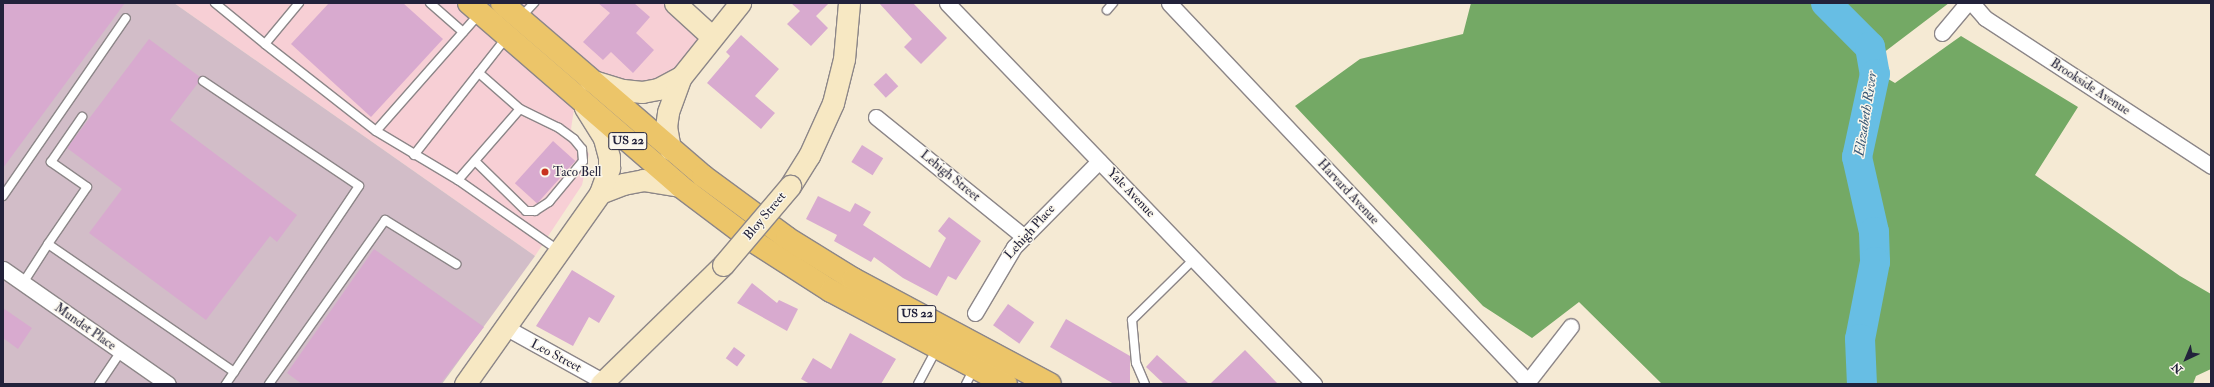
<!DOCTYPE html>
<html>
<head>
<meta charset="utf-8">
<style>
  body { margin:0 }
  #map { position:relative; width:2214px; height:387px; overflow:hidden; background:#f5ead4; font-family:"IM FELL Double Pica",serif }
  div>[style] { position:absolute }
  .built>* { inset:0; background:#f7cfd5 }
  .industrial>* { inset:0; background:#d2bdc8 }
  .forest>* { inset:0; background:#74a965 }
  .river>* { height:30px; margin:-15px; padding:0 15px; transform-origin:15px; border-radius:15px; background:#67bee4 }
  .building>* { inset:0; background:#d8aacf; transform-origin:0 0 }
  .roads { filter:drop-shadow(1px 0 #8c8688) drop-shadow(-1px 0 #8c8688) drop-shadow(0 1px #8c8688) drop-shadow(0 -1px #8c8688) }
  .lane>* { height:8px; margin:-4px; padding:0 4px; transform-origin:4px; border-radius:4px; background:#fff }
  .street>* { height:15px; margin:-7.5px; padding:0 7.5px; transform-origin:7.5px; border-radius:7.5px; background:#fff }
  .secondary>* { height:21px; margin:-10.5px; padding:0 10.5px; transform-origin:10.5px; border-radius:10.5px; background:#f7e8c3 }
  .highway>* { height:22px; margin:-11px; padding:0 11px; transform-origin:11px; border-radius:11px; background:#ecc569 }
  .bridges { filter:drop-shadow(1px 0 #8c8688) drop-shadow(-1px 0 #8c8688) drop-shadow(0 1px #8c8688) drop-shadow(0 -1px #8c8688) }
  .secondary-bridge>* { height:21px; margin:-10.5px; padding:0 10.5px; transform-origin:10.5px; border-radius:10.5px; background:#f7e8c3 }
  .dots>* { width:11px; height:11px; translate:-50% -50%; box-sizing:border-box; border:2px solid #fbf7ec; border-radius:50% }
  span { translate:-50% -50%; white-space:nowrap; text-align:center; line-height:1.15; -webkit-text-stroke:3px #fbf7ec; paint-order:stroke }
  .shield-label span { padding:1px 3px; background:#fbf7ec; border:1px solid; border-radius:3px; -webkit-text-stroke-width:0 }
  .shield-label { font-size:12px; color:#22223b; font-weight:700 }
  .street-label { font-size:13px; color:#22223b }
  .poi-label { font-size:13px; color:#22223b }
  .left { translate:0 -50%; text-align:left }
  .water-label { font-size:14px; color:#3a5976; font-style:italic }
  .frame { position:absolute; inset:0; border:4px solid #22223b; pointer-events:none }
  .north { position:absolute; left:2166px; top:339px; width:40px; height:40px; -webkit-text-stroke:3px #fbf7ec; paint-order:stroke; rotate:224deg; font-size:11px; font-weight:700; line-height:16px; text-align:center; color:#22223b }
  .north::after { content:''; display:block; margin:auto; width:14px; height:18px; background:#22223b; clip-path:polygon(50% 0,100% 100%,50% 72%,0 100%) }
</style>
</head>
<body>
<div id="map">
  <div class="built">
    <div style="clip-path:polygon(174px 3px,469px 3px,576px 96px,571px 129px,589px 154px,582px 185px,535px 256px)"></div>
    <div style="clip-path:polygon(502px 3px,674px 3px,711px 36px,681px 77px,623px 90px)"></div>
  </div>
  <div class="industrial">
    <div style="clip-path:polygon(3px 3px,174px 3px,535px 256px,442px 384px,3px 384px)"></div>
  </div>
  <div class="forest">
    <div style="clip-path:polygon(1471px 3px,1949px 3px,1866px 66px,1895px 83px,1961px 36px,2078px 107px,2035px 175px,2180px 276px,2211px 294px,2211px 369px,2196px 376px,2193px 384px,1662px 384px,1579px 302px,1532px 338px,1483px 306px,1295px 106px,1360px 59px,1463px 34px)"></div>
  </div>
  <div class="river">
    <div style="left:1826px;top:3px;width:62px;rotate:45deg"></div>
    <div style="left:1870px;top:47px;width:27px;rotate:80deg"></div>
    <div style="left:1875px;top:74px;width:85px;rotate:102.2deg"></div>
    <div style="left:1857px;top:157px;width:77px;rotate:77.2deg"></div>
    <div style="left:1874px;top:232px;width:30px;rotate:88deg"></div>
    <div style="left:1875px;top:262px;width:78px;rotate:101deg"></div>
    <div style="left:1860px;top:339px;width:45px;rotate:87.5deg"></div>
  </div>
  <div class="building">
    <div style="clip-path:polygon(3px 3px,125px 3px,3px 168px)"></div>
    <div style="clip-path:polygon(329px 3px,403px 3px,443px 39px,371px 117px,291px 44px)"></div>
    <div style="clip-path:polygon(598px 3px,634px 3px,650px 17px,636px 33px,654px 50px,633px 73px,611px 52px,603px 60px,583px 42px,610px 13px)"></div>
    <div style="clip-path:polygon(791px 3px,829px 3px,816px 16px,828px 28px,811px 46px,787px 24px,800px 11px)"></div>
    <div style="clip-path:polygon(879px 3px,913px 3px,947px 38px,921px 64px,904px 47px,912px 39px)"></div>
    <div style="clip-path:polygon(741px 35px,779px 69px,755px 96px,775px 113px,761px 129px,707px 83px,730px 56px,726px 52px)"></div>
    <div style="clip-path:polygon(149px 39px,200px 77px,198px 83px,170px 120px,297px 215px,277px 242px,270px 236px,206px 320px,89px 233px,122px 189px,67px 148px)"></div>
    <div style="left:886px;top:73px;width:18px;height:17px;rotate:47deg"></div>
    <div style="left:553px;top:141px;width:30px;height:57px;rotate:42deg"></div>
    <div style="left:862px;top:145px;width:25px;height:20px;rotate:32deg"></div>
    <div style="clip-path:polygon(818px 196px,850px 212px,855px 203px,871px 212px,863px 225px,930px 268px,946px 238px,938px 231px,949px 217px,981px 241px,956px 280px,948px 276px,937px 296px,903px 278px,874px 257px,871px 262px,834px 241px,837px 235px,806px 219px)"></div>
    <div style="clip-path:polygon(374px 249px,484px 327px,440px 384px,302px 384px,287px 373px)"></div>
    <div style="clip-path:polygon(572px 270px,615px 296px,599px 323px,589px 317px,573px 346px,536px 326px)"></div>
    <div style="clip-path:polygon(752px 283px,777px 303px,779px 300px,798px 309px,787px 331px,737px 303px)"></div>
    <div style="left:1008px;top:304px;width:32px;height:26px;rotate:35deg"></div>
    <div style="clip-path:polygon(3px 308px,32px 328px,18px 349px,3px 338px)"></div>
    <div style="clip-path:polygon(1066px 319px,1130px 356px,1130px 384px,1114px 384px,1050px 347px)"></div>
    <div style="clip-path:polygon(850px 333px,896px 359px,881px 384px,810px 384px,801px 379px,813px 358px,831px 369px)"></div>
    <div style="left:734px;top:347px;width:14px;height:14px;rotate:36deg"></div>
    <div style="clip-path:polygon(1245px 350px,1278px 384px,1210px 384px)"></div>
    <div style="clip-path:polygon(1157px 355px,1189px 384px,1164px 384px,1146px 367px)"></div>
  </div>
  <div class="roads">
    <div class="lane">
      <div style="left:215px;top:3px;width:65px;rotate:39.4deg"></div>
      <div style="left:299px;top:3px;width:53px;rotate:129.7deg"></div>
      <div style="left:265px;top:44px;width:141px;rotate:38.1deg"></div>
      <div style="left:430px;top:3px;width:44px;rotate:41.3deg"></div>
      <div style="left:1107px;top:10px;width:9px;rotate:-49deg"></div>
      <div style="left:480px;top:13px;width:157px;rotate:131.4deg"></div>
      <div style="left:376px;top:131px;width:96px;rotate:30.9deg"></div>
      <div style="left:458px;top:180px;width:122px;rotate:35deg"></div>
      <div style="left:520px;top:18px;width:21px;rotate:-47deg"></div>
      <div style="left:203px;top:81px;width:188px;rotate:33.9deg"></div>
      <div style="left:359px;top:186px;width:239px;rotate:123.9deg"></div>
      <div style="left:414px;top:155px;width:150px;rotate:-51.8deg"></div>
      <div style="left:475px;top:161px;width:71px;rotate:44.4deg"></div>
      <div style="left:526px;top:211px;width:9px"></div>
      <div style="left:535px;top:211px;width:17px;rotate:-33deg"></div>
      <div style="left:549px;top:202px;width:53px;rotate:-50.3deg"></div>
      <div style="left:583px;top:161px;width:12px;rotate:-95deg"></div>
      <div style="left:582px;top:149px;width:13px;rotate:-129deg"></div>
      <div style="left:574px;top:139px;width:19px;rotate:-144deg"></div>
      <div style="left:559px;top:128px;width:43px;rotate:-154deg"></div>
      <div style="left:520px;top:109px;width:55px;rotate:-138.7deg"></div>
      <div style="left:458px;top:180px;width:94px;rotate:-48.9deg"></div>
      <div style="left:3px;top:196px;width:216px;rotate:-55.4deg"></div>
      <div style="left:48px;top:244px;width:69px;rotate:-55.6deg"></div>
      <div style="left:87px;top:187px;width:44px;rotate:-145.2deg"></div>
      <div style="left:51px;top:162px;width:55px;rotate:-55.4deg"></div>
      <div style="left:23px;top:283px;width:46px;rotate:-57.3deg"></div>
      <div style="left:48px;top:244px;width:226px;rotate:34.5deg"></div>
      <div style="left:99px;top:384px;width:40px;rotate:-56deg"></div>
      <div style="left:269px;top:384px;width:201px;rotate:-54.7deg"></div>
      <div style="left:385px;top:220px;width:84px;rotate:31.8deg"></div>
      <div style="left:918px;top:384px;width:40px;rotate:-62deg"></div>
      <div style="left:966px;top:384px;width:18px;rotate:-63deg"></div>
      <div style="left:1145px;top:384px;width:23px;rotate:-113deg"></div>
      <div style="left:1136px;top:363px;width:43px;rotate:-95.3deg"></div>
      <div style="left:1132px;top:320px;width:87px;rotate:-44.5deg"></div>
    </div>
    <div class="street">
      <div style="left:947px;top:3px;width:529px;rotate:46.07deg"></div>
      <div style="left:1169px;top:3px;width:522px;rotate:46.55deg"></div>
      <div style="left:1972px;top:3px;width:20px;rotate:49deg"></div>
      <div style="left:1985px;top:18px;width:270px;rotate:33.2deg"></div>
      <div style="left:1942px;top:33px;width:39px;rotate:-50deg"></div>
      <div style="left:876px;top:117px;width:189px;rotate:39deg"></div>
      <div style="left:3px;top:269px;width:201px;rotate:34.9deg"></div>
      <div style="left:975px;top:313px;width:77px;rotate:-59.4deg"></div>
      <div style="left:1014px;top:247px;width:121px;rotate:-45.3deg"></div>
      <div style="left:505px;top:327px;width:118px;rotate:29deg"></div>
      <div style="left:1526px;top:384px;width:73px;rotate:-52.2deg"></div>
    </div>
    <div class="secondary">
      <div style="left:675px;top:3px;width:49px;rotate:42.5deg"></div>
      <div style="left:590px;top:80px;width:34px;rotate:17deg"></div>
      <div style="left:623px;top:90px;width:19px;rotate:6deg"></div>
      <div style="left:642px;top:92px;width:16px;rotate:-11deg"></div>
      <div style="left:658px;top:89px;width:26px;rotate:-28deg"></div>
      <div style="left:670px;top:149px;width:22px;rotate:-100deg"></div>
      <div style="left:666px;top:127px;width:15px;rotate:-82deg"></div>
      <div style="left:668px;top:112px;width:37px;rotate:-70deg"></div>
      <div style="left:681px;top:77px;width:95px;rotate:-51.4deg"></div>
      <div style="left:790px;top:186px;width:36px;rotate:-58deg"></div>
      <div style="left:809px;top:156px;width:58px;rotate:-65.6deg"></div>
      <div style="left:833px;top:103px;width:45px;rotate:-76deg"></div>
      <div style="left:844px;top:59px;width:56px;rotate:-84.9deg"></div>
      <div style="left:600px;top:193px;width:25px;rotate:-21deg"></div>
      <div style="left:623px;top:184px;width:20px;rotate:-11deg"></div>
      <div style="left:643px;top:180px;width:37px;rotate:9deg"></div>
      <div style="left:465px;top:384px;width:234px;rotate:-54.7deg"></div>
      <div style="left:600px;top:193px;width:27px;rotate:-70deg"></div>
      <div style="left:609px;top:168px;width:11px;rotate:-90deg"></div>
      <div style="left:609px;top:157px;width:20px;rotate:-105deg"></div>
      <div style="left:604px;top:138px;width:36px;rotate:-122deg"></div>
      <div style="left:601px;top:384px;width:170px;rotate:-44.3deg"></div>
    </div>
    <div class="highway">
      <div style="left:469px;top:3px;width:279px;rotate:40.9deg"></div>
      <div style="left:680px;top:186px;width:91px;rotate:37deg"></div>
      <div style="left:753px;top:241px;width:93px;rotate:32.7deg"></div>
      <div style="left:831px;top:291px;width:198px;rotate:28deg"></div>
      <div style="left:502px;top:3px;width:265px;rotate:40.7deg"></div>
      <div style="left:703px;top:176px;width:104px;rotate:36.4deg"></div>
      <div style="left:787px;top:238px;width:78px;rotate:31.8deg"></div>
      <div style="left:853px;top:279px;width:223px;rotate:28.1deg"></div>
    </div>
  </div>
  <div class="bridges">
    <div class="secondary-bridge">
      <div style="left:723px;top:265px;width:104px;rotate:-49.7deg"></div>
    </div>
  </div>
  <div class="dots">
    <div style="left:545px;top:172px;background:#c8321e"></div>
  </div>
  <div class="shield-label">
    <span style="left:628px;top:141px">US 22</span>
    <span style="left:917px;top:314px">US 22</span>
  </div>
  <div class="street-label">
    <span style="left:2090px;top:87px;rotate:33deg">Brookside Avenue</span>
    <span style="left:950px;top:176px;rotate:39deg">Lehigh Street</span>
    <span style="left:1348px;top:192px;rotate:47deg">Harvard Avenue</span>
    <span style="left:1131px;top:193px;rotate:46deg">Yale Avenue</span>
    <span style="left:765px;top:216px;rotate:-50deg">Bloy Street</span>
    <span style="left:1030px;top:232px;rotate:-48deg">Lehigh Place</span>
    <span style="left:85px;top:327px;rotate:35deg">Mundet Place</span>
    <span style="left:556px;top:356px;rotate:28deg">Leo Street</span>
  </div>
  <div class="poi-label">
    <span class="left" style="left:553px;top:172px">Taco Bell</span>
  </div>
  <div class="water-label">
    <span style="left:1866px;top:114px;rotate:-81deg">Elizabeth River</span>
  </div>
  <div class="frame"></div>
  <div class="north">N</div>
</div>
</body>
</html>
